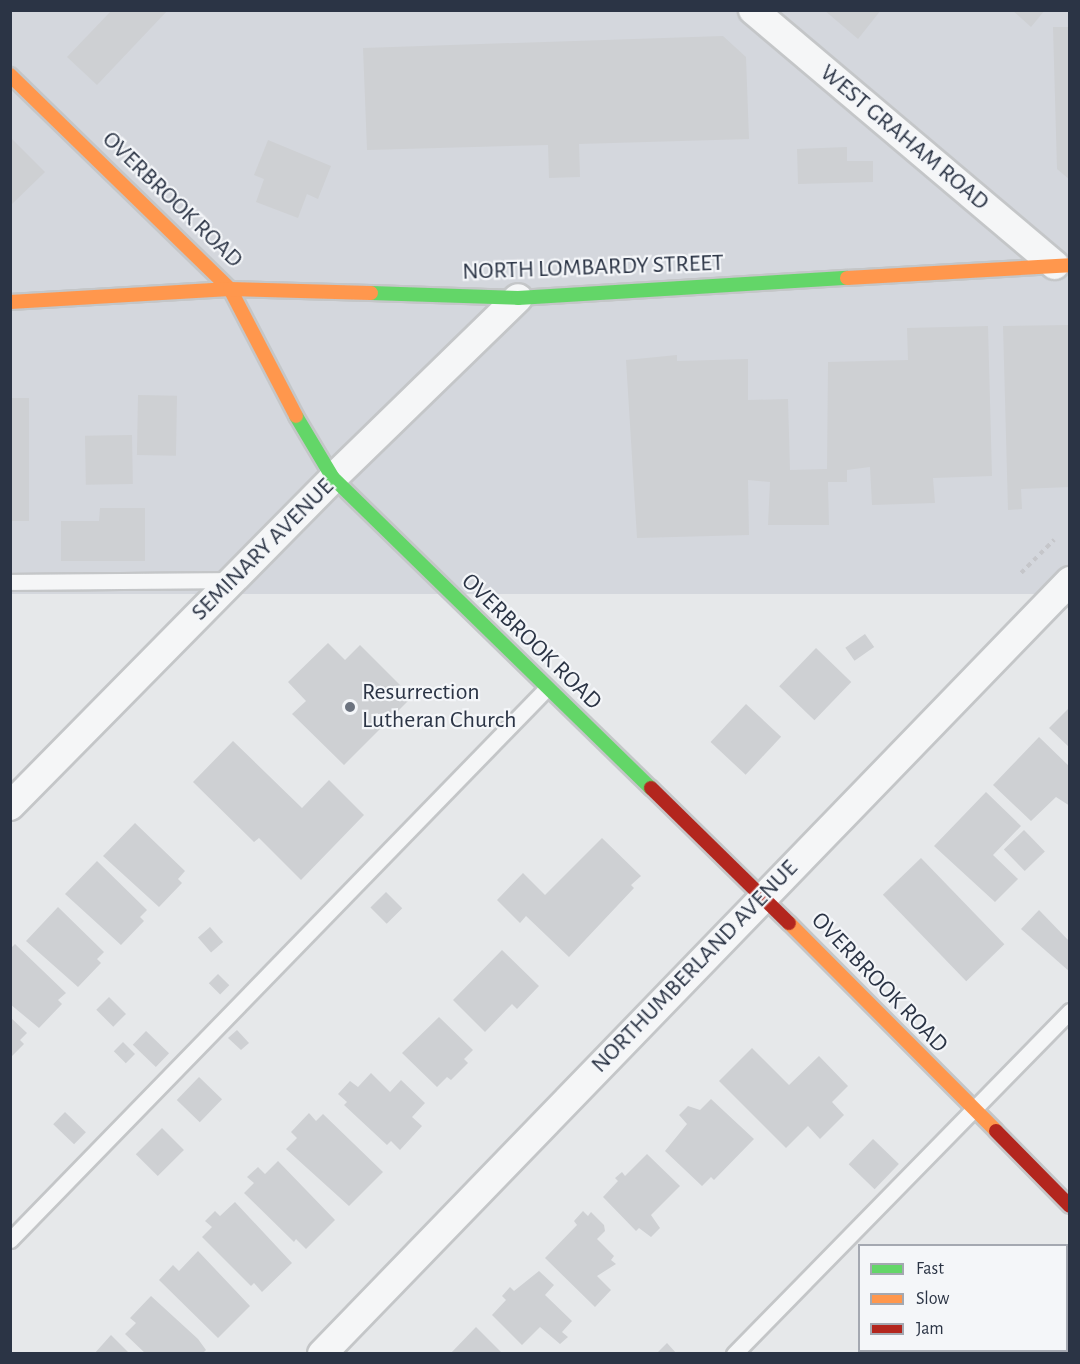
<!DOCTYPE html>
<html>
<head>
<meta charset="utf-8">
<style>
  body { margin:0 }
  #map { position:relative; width:1080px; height:1364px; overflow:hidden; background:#e6e8ea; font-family:"Alegreya Sans",sans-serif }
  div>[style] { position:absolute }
  .built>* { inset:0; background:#d4d7dd; transform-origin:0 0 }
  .building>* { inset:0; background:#ced0d3; transform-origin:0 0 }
  .path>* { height:4px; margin-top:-2px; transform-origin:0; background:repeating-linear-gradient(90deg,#c5c6ca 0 4.5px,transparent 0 9px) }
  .roads { filter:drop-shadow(2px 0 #c4c6c8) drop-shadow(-2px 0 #c4c6c8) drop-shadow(0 2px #c4c6c8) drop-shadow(0 -2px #c4c6c8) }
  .lane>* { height:15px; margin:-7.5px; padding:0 7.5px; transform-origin:7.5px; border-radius:7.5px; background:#f5f6f7 }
  .street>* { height:28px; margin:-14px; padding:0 14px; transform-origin:14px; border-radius:14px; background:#f5f6f7 }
  .fast>* { height:14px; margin:-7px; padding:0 7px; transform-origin:7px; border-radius:7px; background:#63d668 }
  .slow>* { height:14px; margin:-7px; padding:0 7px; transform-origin:7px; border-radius:7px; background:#ff974d }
  .jam>* { height:14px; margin:-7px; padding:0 7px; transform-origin:7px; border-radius:7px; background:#b3261e }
  .dots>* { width:16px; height:16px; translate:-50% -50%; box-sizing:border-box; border:3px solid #f4f6f9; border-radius:50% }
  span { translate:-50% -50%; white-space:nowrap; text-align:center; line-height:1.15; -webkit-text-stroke:4.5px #f4f6f9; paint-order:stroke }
  .street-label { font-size:24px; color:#2b3445 }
  .poi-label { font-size:24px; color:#2b3445 }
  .left { translate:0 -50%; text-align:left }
  .frame { position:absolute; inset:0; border:12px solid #2b3445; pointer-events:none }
  .legend { position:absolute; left:858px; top:1244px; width:210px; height:108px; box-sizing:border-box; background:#f4f6f9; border:2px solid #a4a8b1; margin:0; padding:8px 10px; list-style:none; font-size:18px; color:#2b3445 }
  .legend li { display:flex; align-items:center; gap:12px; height:30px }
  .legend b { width:30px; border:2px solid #a4a8b1 }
</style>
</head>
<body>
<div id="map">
  <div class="built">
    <div style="left:10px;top:11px;width:1059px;height:583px"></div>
  </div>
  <div class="building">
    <div style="clip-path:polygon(112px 10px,168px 10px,97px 85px,67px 57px)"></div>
    <div style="clip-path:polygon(824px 10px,881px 10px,858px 39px)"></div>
    <div style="clip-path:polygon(1012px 10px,1045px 10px,1031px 27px)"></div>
    <div style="clip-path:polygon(1053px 27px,1070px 27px,1070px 180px,1057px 169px)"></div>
    <div style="clip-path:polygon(723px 36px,746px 57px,749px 139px,579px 144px,580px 177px,549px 178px,548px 145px,367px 150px,363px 48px)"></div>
    <div style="clip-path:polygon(10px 137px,45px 172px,10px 206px)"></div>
    <div style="clip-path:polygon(268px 140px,331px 166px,318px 199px,307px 194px,298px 218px,256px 202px,264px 179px,254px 175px)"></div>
    <div style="clip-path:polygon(847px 147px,847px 161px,873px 161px,873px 182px,798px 184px,797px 149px)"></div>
    <div style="clip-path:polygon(1070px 325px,1070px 487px,1021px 489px,1022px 509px,1008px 510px,1003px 326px)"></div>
    <div style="clip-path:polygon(988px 326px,992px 476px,933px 478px,935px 503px,872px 505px,870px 467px,847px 470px,847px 482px,828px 482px,829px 525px,768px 525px,770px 482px,748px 480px,749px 535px,637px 538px,626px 360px,677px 355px,677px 361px,748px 359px,748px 400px,788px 399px,790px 470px,827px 469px,828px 362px,908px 360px,907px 328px)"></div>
    <div style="left:138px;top:395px;width:39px;height:60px;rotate:1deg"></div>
    <div style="left:10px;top:398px;width:19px;height:123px"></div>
    <div style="left:132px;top:435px;width:49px;height:47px;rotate:89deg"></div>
    <div style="clip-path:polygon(100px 508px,145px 508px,145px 561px,61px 561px,61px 521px,99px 521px)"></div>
    <div style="left:865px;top:634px;width:16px;height:24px;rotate:55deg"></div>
    <div style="clip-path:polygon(328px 643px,345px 660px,360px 645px,412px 697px,344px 765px,292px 714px,306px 701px,288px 682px)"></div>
    <div style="left:816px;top:648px;width:49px;height:53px;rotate:44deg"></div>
    <div style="left:746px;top:704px;width:48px;height:52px;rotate:43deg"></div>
    <div style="clip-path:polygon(1070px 707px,1070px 748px,1049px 728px)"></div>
    <div style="clip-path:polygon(1039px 737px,1070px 767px,1070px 806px,1056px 797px,1031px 821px,993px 785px)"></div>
    <div style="clip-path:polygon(233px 741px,302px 808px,329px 780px,364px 815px,301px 880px,259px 838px,254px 842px,193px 782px)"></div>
    <div style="clip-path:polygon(986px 792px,1021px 826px,993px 855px,1018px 879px,995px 902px,934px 846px)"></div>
    <div style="clip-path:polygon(135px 823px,185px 871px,178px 879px,182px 883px,159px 907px,103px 856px)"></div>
    <div style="left:1024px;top:830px;width:30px;height:28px;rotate:46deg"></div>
    <div style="clip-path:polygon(602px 838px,641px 876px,631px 885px,634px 888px,569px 957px,526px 916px,520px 923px,497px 900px,523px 873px,545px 895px)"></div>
    <div style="left:921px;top:858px;width:120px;height:53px;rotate:46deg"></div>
    <div style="clip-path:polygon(97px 861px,147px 910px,140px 917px,144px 921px,121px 945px,65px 894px)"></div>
    <div style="left:386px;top:892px;width:23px;height:22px;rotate:45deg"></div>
    <div style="clip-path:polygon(58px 907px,104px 952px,97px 959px,101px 963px,78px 987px,26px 941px)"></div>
    <div style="clip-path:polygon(1039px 910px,1070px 942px,1070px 972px,1021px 929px)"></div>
    <div style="left:210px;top:927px;width:20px;height:16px;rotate:49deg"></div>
    <div style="clip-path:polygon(15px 944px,66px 993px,58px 1000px,62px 1004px,39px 1028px,10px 1004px,10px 949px)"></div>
    <div style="clip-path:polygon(502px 950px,539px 986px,517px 1009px,512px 1004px,485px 1032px,453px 1000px)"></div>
    <div style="left:218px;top:974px;width:16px;height:13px;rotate:45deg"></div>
    <div style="left:109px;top:997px;width:24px;height:18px;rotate:45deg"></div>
    <div style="clip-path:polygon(10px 1017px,27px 1033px,20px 1040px,24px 1044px,10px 1058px)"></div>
    <div style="clip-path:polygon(439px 1017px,473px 1050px,464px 1059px,468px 1063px,451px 1080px,447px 1077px,437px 1087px,402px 1053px)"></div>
    <div style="clip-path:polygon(237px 1030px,249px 1043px,241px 1050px,228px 1038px)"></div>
    <div style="left:146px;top:1031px;width:32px;height:19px;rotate:44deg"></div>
    <div style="left:123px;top:1042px;width:17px;height:13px;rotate:45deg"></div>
    <div style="clip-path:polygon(752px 1048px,789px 1085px,819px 1056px,848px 1086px,832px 1102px,844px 1115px,820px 1139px,808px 1126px,786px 1148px,719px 1081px)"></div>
    <div style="clip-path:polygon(371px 1073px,390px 1092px,401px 1080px,425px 1103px,412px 1117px,422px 1126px,400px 1150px,391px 1141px,387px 1145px,344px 1105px,347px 1102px,338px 1094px,350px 1081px,358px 1087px)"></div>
    <div style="left:199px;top:1077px;width:32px;height:32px;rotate:44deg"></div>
    <div style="clip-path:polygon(711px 1099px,754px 1139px,714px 1180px,711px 1177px,702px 1186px,665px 1151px,687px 1124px,679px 1115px,688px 1106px,700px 1110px)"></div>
    <div style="left:65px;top:1112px;width:29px;height:17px;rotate:44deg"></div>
    <div style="clip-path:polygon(309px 1113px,316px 1121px,323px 1114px,383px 1172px,349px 1206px,286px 1149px,297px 1138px,291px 1132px)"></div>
    <div style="left:162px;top:1128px;width:31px;height:37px;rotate:45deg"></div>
    <div style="left:873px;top:1139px;width:36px;height:35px;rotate:44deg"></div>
    <div style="clip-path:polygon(647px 1154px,680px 1186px,651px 1215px,660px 1228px,651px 1237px,639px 1228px,636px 1231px,603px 1197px,618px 1181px,615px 1178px,622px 1172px,625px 1176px)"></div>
    <div style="clip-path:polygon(278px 1161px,335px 1220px,306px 1249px,296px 1239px,294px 1242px,244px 1193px,254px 1183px,247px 1177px,258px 1167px,265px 1174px)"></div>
    <div style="clip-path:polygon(235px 1202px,292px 1263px,262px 1292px,254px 1283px,251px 1286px,202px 1237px,212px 1227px,205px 1221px,215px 1211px,220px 1216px)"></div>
    <div style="clip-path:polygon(583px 1211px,588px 1216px,591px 1212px,604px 1225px,605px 1231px,597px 1239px,614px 1256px,611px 1260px,616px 1264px,597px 1276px,611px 1290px,595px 1307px,545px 1258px,577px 1225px,574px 1221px)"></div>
    <div style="clip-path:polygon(198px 1251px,250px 1306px,218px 1338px,159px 1280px,173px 1265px,179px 1271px)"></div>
    <div style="clip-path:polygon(539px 1271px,554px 1285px,545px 1295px,572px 1321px,562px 1332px,568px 1337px,560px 1344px,540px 1327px,522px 1345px,492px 1315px,506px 1300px,502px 1296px,510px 1287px,514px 1291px)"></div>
    <div style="clip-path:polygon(151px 1296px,198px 1339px,206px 1350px,202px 1354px,146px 1354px,125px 1334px,136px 1323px,130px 1318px)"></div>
    <div style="clip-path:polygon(476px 1327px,503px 1354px,450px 1354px)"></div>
    <div style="clip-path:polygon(111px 1335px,130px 1354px,94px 1354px)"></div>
    <div style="clip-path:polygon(667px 1343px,677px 1354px,656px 1354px)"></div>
  </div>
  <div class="path">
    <div style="left:1021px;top:573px;width:47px;rotate:-45deg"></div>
  </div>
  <div class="roads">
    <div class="lane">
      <div style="left:10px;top:582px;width:223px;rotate:-0.5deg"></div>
      <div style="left:10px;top:1240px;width:769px;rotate:-45.79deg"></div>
      <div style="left:734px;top:1354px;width:480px;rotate:-45.6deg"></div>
    </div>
    <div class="street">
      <div style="left:753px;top:10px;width:395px;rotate:40.2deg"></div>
      <div style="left:10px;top:806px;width:460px;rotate:-45.4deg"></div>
      <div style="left:333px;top:478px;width:258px;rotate:-44.2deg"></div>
      <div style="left:322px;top:1354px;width:1076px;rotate:-45.94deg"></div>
    </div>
    <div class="fast">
      <div style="left:371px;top:293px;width:147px;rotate:1.9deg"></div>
      <div style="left:518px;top:298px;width:330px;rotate:-3.5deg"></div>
      <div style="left:296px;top:416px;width:72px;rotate:59.2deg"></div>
      <div style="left:333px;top:478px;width:444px;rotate:44.3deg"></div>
    </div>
    <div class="slow">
      <div style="left:10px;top:75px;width:307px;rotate:44.2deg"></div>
      <div style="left:230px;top:289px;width:143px;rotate:62.5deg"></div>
      <div style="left:847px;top:278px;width:223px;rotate:-3.3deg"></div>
      <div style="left:10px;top:302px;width:220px;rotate:-3.4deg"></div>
      <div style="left:230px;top:289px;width:141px;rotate:1.6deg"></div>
      <div style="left:789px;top:923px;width:293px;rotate:45.1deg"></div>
    </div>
    <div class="jam">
      <div style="left:651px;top:788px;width:193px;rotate:44.4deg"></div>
      <div style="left:996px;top:1131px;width:105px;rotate:45.4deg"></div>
    </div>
  </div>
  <div class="dots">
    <div style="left:350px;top:707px;background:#6c737f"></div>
  </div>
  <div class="street-label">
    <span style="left:904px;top:138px;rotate:40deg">WEST GRAHAM ROAD</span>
    <span style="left:172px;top:200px;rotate:44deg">OVERBROOK ROAD</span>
    <span style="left:593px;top:268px;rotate:-2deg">NORTH LOMBARDY STREET</span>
    <span style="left:263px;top:550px;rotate:-45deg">SEMINARY AVENUE</span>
    <span style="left:531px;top:642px;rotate:44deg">OVERBROOK ROAD</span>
    <span style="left:695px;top:967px;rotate:-46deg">NORTHUMBERLAND AVENUE</span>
    <span style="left:879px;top:983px;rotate:46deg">OVERBROOK ROAD</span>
  </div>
  <div class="poi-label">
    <span class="left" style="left:362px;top:707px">Resurrection<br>Lutheran Church</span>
  </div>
  <div class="frame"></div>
  <ul class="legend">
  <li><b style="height:8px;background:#63d668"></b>Fast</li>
  <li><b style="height:8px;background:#ff974d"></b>Slow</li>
  <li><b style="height:8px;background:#b3261e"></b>Jam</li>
  </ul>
</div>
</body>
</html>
